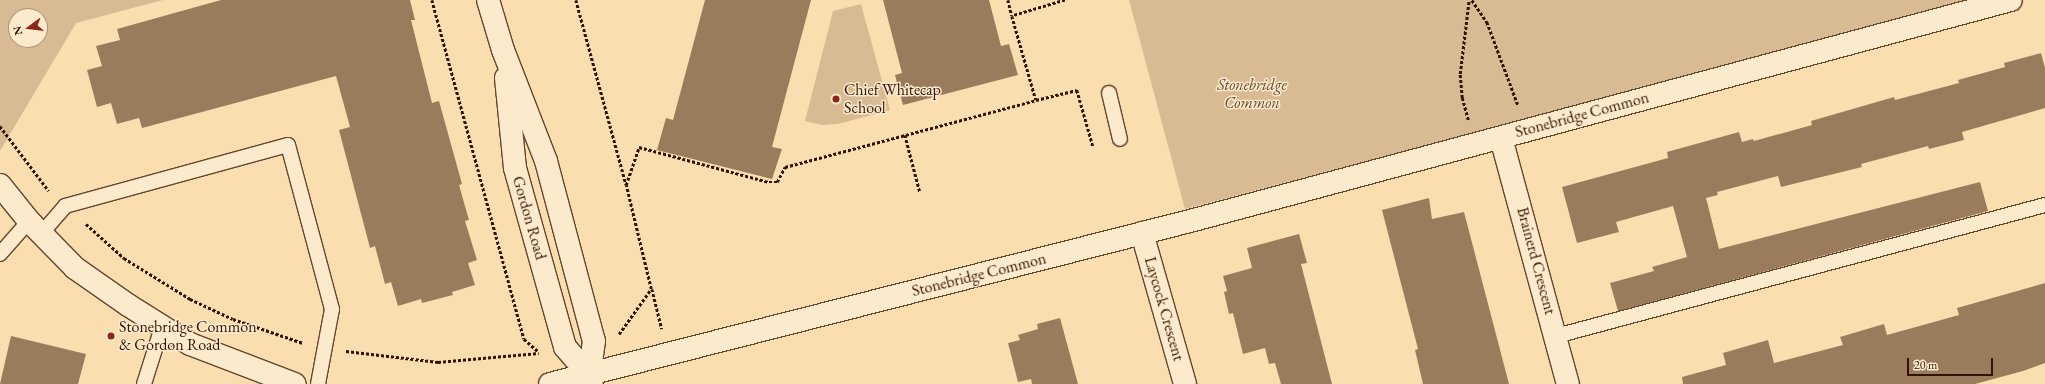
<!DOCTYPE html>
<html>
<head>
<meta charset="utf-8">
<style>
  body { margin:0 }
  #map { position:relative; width:2045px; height:384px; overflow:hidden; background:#fbdeb0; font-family:"EB Garamond",serif }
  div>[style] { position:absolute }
  .green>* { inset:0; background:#d9bb93 }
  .building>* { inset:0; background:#9a7c5d }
  .path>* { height:2.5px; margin-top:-1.25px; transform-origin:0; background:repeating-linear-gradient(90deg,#311203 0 3px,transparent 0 5px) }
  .roads { filter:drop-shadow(1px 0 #64452e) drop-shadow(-1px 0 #64452e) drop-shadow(0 1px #64452e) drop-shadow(0 -1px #64452e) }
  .lane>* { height:14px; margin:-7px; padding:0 7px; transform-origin:7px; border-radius:7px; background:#fceacc }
  .street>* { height:22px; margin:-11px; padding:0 11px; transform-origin:11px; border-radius:11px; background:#fceacc }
  .secondary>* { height:22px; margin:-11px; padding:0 11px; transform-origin:11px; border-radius:11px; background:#fceacc }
  .dots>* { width:11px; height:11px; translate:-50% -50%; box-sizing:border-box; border:2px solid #fceacc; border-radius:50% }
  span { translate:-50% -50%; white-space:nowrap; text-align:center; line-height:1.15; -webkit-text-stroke:3px #fceacc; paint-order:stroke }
  .park-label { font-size:16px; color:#63452e; font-style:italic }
  .poi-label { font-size:16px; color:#311203 }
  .left { translate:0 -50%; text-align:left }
  .street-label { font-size:16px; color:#311203 }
  .north { position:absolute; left:8px; top:8px; width:40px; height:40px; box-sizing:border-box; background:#fceacc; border:1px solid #ab947c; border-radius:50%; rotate:255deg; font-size:11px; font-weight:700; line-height:16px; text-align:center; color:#311203 }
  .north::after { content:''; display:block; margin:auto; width:14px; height:18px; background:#8f2418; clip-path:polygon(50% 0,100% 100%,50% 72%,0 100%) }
  .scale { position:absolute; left:1907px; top:358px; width:86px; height:18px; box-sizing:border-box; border:2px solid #311203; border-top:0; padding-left:5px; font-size:12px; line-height:14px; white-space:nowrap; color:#311203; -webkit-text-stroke:3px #fceacc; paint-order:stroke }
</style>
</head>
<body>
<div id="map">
  <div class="green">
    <div style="clip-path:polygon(evenodd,0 0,163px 0,76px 23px,0 151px,0 0,16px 16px,40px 16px,40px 40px,16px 40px,16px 16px)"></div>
    <div style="clip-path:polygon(1129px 0,1975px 0,1185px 209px)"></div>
    <div style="clip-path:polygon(861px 4px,890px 110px,838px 124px,822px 125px,805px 121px,833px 11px)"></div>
  </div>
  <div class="building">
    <div style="clip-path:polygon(221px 0,410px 0,415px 20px,411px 20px,432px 103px,439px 101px,462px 184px,459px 185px,469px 220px,465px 221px,477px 260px,468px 263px,475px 285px,452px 292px,453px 295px,422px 303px,421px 299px,398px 306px,391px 282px,385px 284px,375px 246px,370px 248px,339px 130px,350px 127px,336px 76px,142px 128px,139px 118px,117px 124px,111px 103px,97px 107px,87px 70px,102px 66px,96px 46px,120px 40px,117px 29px)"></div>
    <div style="clip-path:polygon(705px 0,811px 0,772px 147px,782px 149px,772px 179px,657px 150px,666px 118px,673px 120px)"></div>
    <div style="clip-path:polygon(883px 0,989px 0,1001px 46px,1009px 44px,1018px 75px,903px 105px,895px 75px,902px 73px)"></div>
    <div style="clip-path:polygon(2041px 53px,2045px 68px,2045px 108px,1962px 132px,1964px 140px,1929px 149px,1928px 146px,1861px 164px,1862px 167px,1781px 187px,1778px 176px,1717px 192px,1718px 195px,1706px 198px,1719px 249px,1980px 182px,1988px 211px,1618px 311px,1610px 283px,1654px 271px,1652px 267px,1687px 257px,1673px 206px,1616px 222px,1619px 232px,1577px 243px,1562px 187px,1668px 158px,1667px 152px,1739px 132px,1742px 142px,1753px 139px,1754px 141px,1812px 125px,1811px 121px,1894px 97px,1895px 100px,1959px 83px,1958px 80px,2005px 67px,2004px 63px)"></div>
    <div style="clip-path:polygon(1429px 198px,1432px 219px,1464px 212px,1509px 384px,1423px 384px,1415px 350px,1418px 349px,1382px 210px)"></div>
    <div style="clip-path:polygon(1299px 234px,1307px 263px,1301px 264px,1332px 384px,1281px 384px,1275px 363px,1269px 364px,1265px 348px,1243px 354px,1233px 313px,1229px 314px,1224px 292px,1227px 291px,1223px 276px,1252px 268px,1247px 248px)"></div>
    <div style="clip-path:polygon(2045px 283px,2045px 363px,2023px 371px,1975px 384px,1683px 384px,1682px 377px,1726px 365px,1723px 353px,1768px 340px,1774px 363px,1843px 345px,1840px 337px,1884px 324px,1887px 335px,1959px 315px,1957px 308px)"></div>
    <div style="clip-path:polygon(1060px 318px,1078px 384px,1032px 384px,1031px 379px,1018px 382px,1008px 343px,1020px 340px,1018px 335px,1038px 329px,1037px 324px)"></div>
    <div style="clip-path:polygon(11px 336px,86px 354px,78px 384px,0 384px)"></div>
  </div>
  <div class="path">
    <div style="left:432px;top:0;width:351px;rotate:74.8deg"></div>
    <div style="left:524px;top:339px;width:18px;rotate:41deg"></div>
    <div style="left:576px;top:0;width:191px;rotate:74.8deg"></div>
    <div style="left:1008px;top:0;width:16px;rotate:76deg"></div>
    <div style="left:1065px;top:0;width:55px;rotate:163.2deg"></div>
    <div style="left:1012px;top:16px;width:87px;rotate:74.1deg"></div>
    <div style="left:1036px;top:100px;width:42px;rotate:-13.7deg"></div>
    <div style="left:1077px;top:90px;width:58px;rotate:74.1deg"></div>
    <div style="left:1472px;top:0;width:27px;rotate:56deg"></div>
    <div style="left:1487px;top:22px;width:89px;rotate:69.5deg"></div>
    <div style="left:1468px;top:120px;width:23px;rotate:-105deg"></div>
    <div style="left:1462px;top:98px;width:24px;rotate:-95deg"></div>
    <div style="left:1460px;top:74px;width:75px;rotate:-83.1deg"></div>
    <div style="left:0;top:126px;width:81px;rotate:53deg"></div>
    <div style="left:905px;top:135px;width:59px;rotate:75.3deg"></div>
    <div style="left:86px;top:224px;width:51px;rotate:41.8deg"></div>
    <div style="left:124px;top:258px;width:78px;rotate:31.8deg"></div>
    <div style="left:190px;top:299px;width:47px;rotate:24.9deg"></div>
    <div style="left:233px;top:319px;width:74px;rotate:18.9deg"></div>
    <div style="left:652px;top:289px;width:41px;rotate:76deg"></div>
    <div style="left:619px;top:334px;width:55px;rotate:-54.6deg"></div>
    <div style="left:651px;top:289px;width:107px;rotate:-103.5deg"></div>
    <div style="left:626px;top:185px;width:40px;rotate:-71.1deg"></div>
    <div style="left:639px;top:147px;width:135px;rotate:15.1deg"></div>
    <div style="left:769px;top:182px;width:8px"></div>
    <div style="left:777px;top:182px;width:17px;rotate:-62deg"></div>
    <div style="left:785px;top:167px;width:260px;rotate:-14.9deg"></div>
    <div style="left:346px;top:351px;width:93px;rotate:6.8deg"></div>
    <div style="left:438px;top:362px;width:101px;rotate:-5.1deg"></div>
  </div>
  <div class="roads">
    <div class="lane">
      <div style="left:1109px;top:93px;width:47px;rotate:76.6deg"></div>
      <div style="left:41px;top:234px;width:37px;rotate:-49deg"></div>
      <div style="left:65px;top:206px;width:231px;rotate:-15.3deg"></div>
      <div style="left:288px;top:145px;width:170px;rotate:75deg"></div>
      <div style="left:332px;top:309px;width:76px;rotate:100.6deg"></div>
      <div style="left:0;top:254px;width:44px;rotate:-48.7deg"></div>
      <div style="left:1556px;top:336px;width:506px;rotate:-15deg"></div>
      <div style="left:144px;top:384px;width:60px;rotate:-72.5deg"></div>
    </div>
    <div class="street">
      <div style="left:1501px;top:138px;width:255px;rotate:74.8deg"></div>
      <div style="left:1142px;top:233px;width:157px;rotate:74.1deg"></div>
    </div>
    <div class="secondary">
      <div style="left:488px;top:0;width:52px;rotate:73.3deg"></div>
      <div style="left:503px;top:50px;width:119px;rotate:68.8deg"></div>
      <div style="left:546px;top:161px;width:186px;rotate:75.1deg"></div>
      <div style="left:594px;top:341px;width:34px;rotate:98deg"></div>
      <div style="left:589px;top:375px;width:9px;rotate:72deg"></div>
      <div style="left:506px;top:78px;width:90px;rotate:84.3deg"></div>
      <div style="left:515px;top:168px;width:186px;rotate:74.4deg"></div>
      <div style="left:565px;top:347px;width:37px;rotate:49deg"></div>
      <div style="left:0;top:185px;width:46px;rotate:51.1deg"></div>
      <div style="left:29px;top:221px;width:66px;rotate:45.6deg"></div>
      <div style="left:75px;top:268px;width:65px;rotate:34.9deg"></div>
      <div style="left:128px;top:305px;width:73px;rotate:32.2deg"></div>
      <div style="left:190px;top:344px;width:112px;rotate:20.9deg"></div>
      <div style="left:550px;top:384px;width:660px;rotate:-14.29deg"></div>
      <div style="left:1190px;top:221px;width:850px;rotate:-15.07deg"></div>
    </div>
  </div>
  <div class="dots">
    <div style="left:836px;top:99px;background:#8f2418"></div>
    <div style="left:111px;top:336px;background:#8f2418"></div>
  </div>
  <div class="park-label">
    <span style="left:1252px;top:94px">Stonebridge<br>Common</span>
  </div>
  <div class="poi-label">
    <span class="left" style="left:844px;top:99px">Chief Whitecap<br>School</span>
    <span class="left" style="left:119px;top:336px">Stonebridge Common<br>&amp; Gordon Road</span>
  </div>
  <div class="street-label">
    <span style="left:1582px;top:115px;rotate:-15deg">Stonebridge Common</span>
    <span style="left:529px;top:218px;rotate:74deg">Gordon Road</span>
    <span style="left:1536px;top:261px;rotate:75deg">Brainerd Crescent</span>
    <span style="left:979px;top:275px;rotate:-14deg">Stonebridge Common</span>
    <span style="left:1164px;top:309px;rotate:74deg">Laycock Crescent</span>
  </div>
  <div class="north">N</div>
  <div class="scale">20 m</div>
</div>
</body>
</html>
